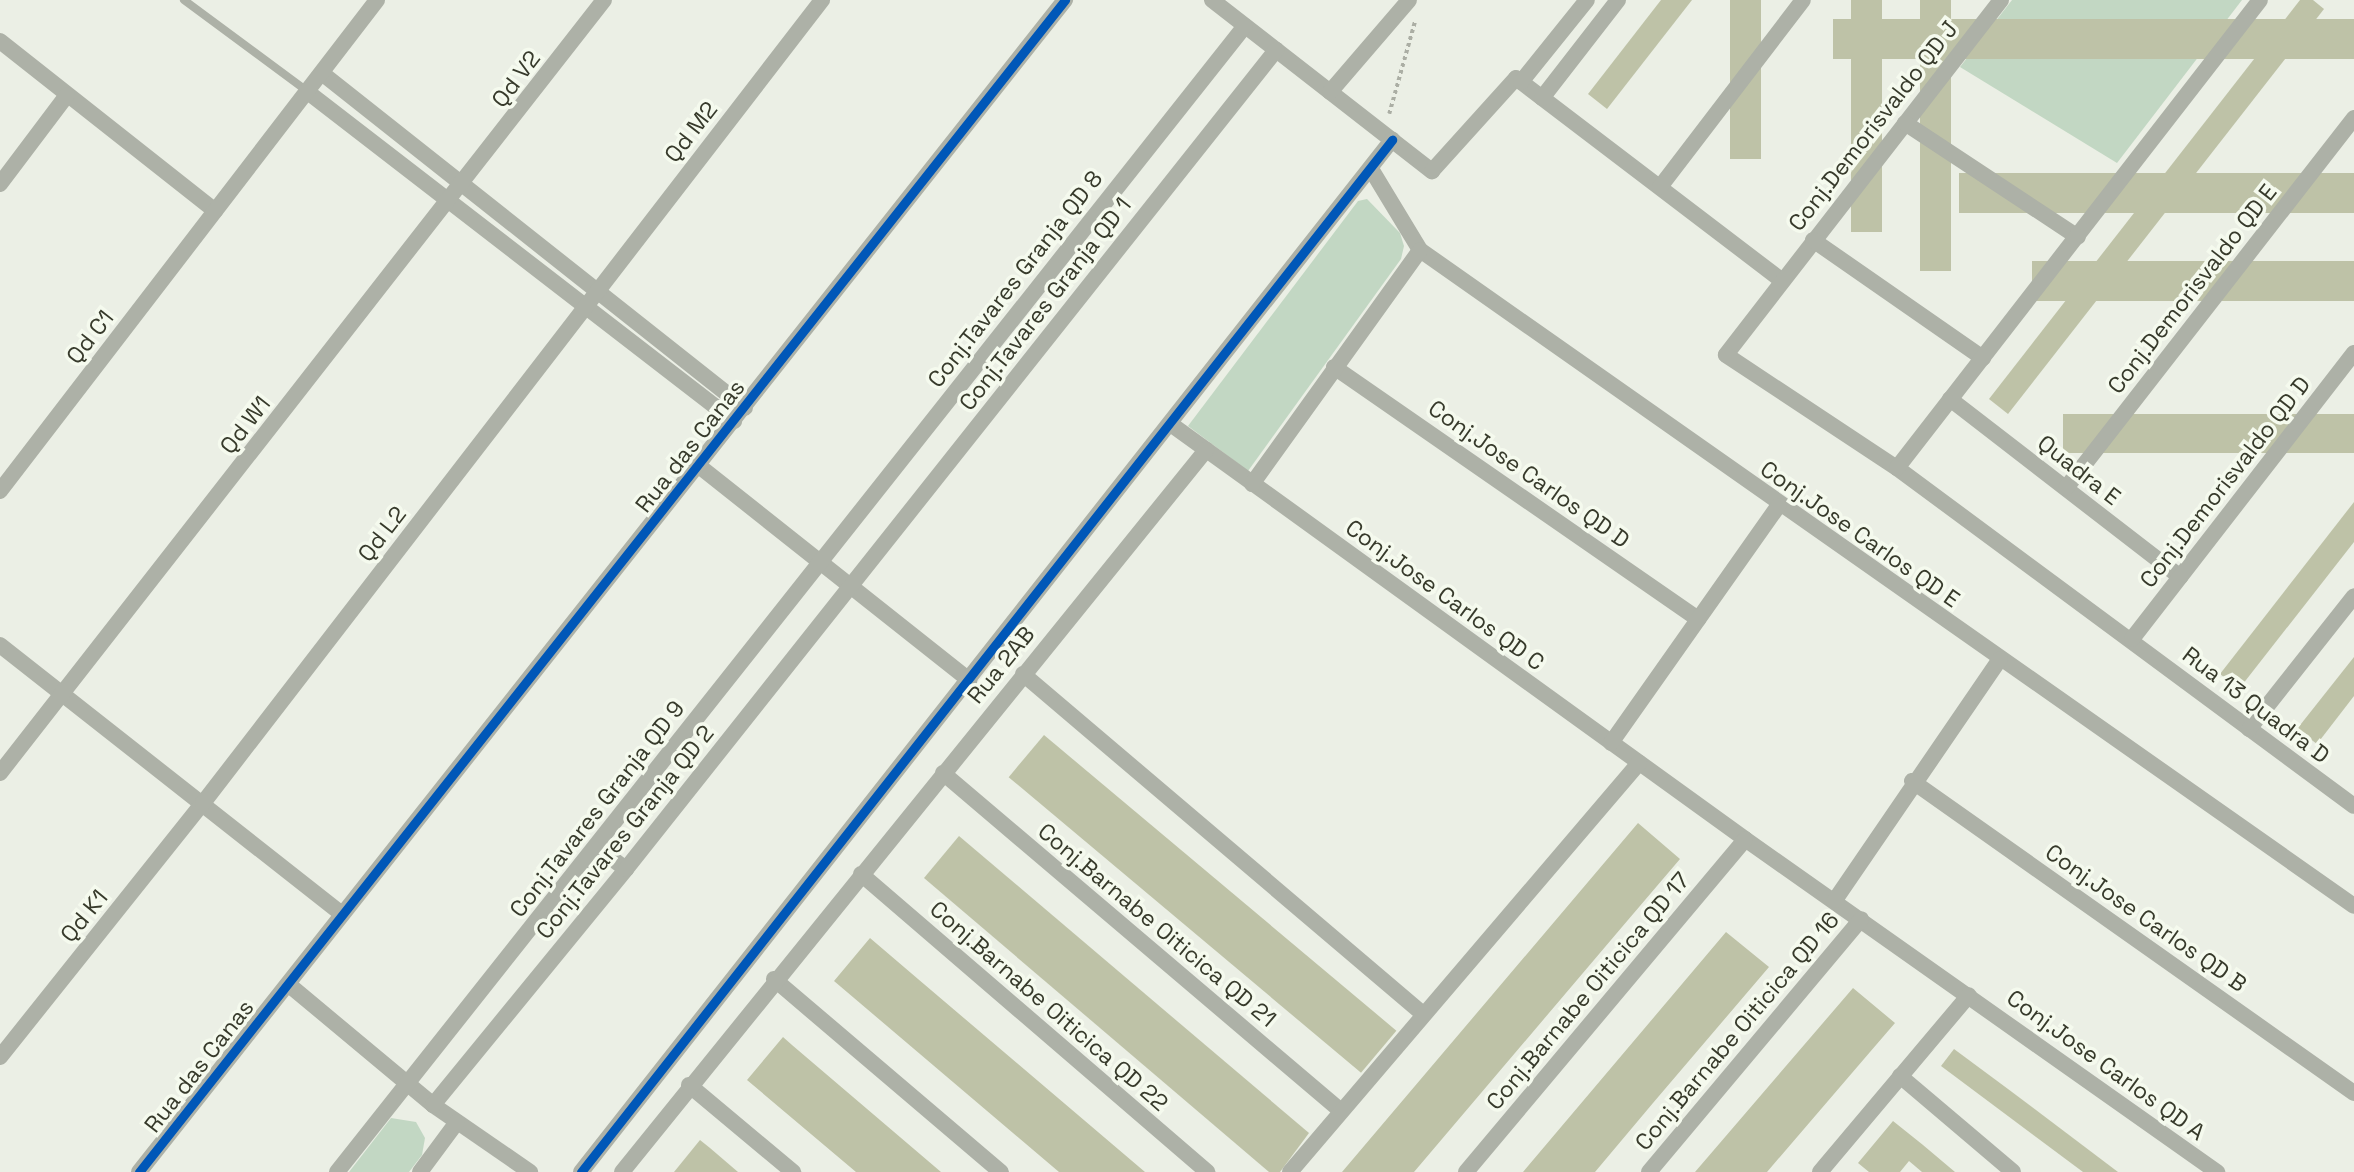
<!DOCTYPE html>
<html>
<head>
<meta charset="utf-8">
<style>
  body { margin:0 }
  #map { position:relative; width:2354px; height:1172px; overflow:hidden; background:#ebefe5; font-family:"Space Grotesk",sans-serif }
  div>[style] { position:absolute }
  .green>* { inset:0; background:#c2d7c3 }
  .building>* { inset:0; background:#bec2a7; transform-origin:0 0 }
  .path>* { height:3.5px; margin-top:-1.75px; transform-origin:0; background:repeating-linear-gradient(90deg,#abaea4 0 3.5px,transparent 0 7px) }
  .lane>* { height:8px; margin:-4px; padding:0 4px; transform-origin:4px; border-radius:4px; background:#adb1a7 }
  .street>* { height:16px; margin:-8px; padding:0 8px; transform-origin:8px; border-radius:8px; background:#adb1a7 }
  .cycleway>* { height:9px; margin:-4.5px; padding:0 4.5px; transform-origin:4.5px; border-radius:4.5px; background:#0057b8 }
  span { translate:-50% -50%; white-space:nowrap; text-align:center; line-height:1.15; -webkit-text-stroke:7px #f5faee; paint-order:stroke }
  .street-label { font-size:23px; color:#373a2b }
</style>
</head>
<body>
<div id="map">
  <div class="green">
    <div style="clip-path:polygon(2012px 0,2242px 0,2117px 163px,1960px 67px)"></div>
    <div style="clip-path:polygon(1367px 199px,1400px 233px,1404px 246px,1401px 259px,1248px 471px,1188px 426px,1358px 201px)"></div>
    <div style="clip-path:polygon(391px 1118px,416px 1122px,425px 1138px,422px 1155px,409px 1172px,349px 1172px)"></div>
  </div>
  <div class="building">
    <div style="clip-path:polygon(1661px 0,1692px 0,1607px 109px,1588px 94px)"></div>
    <div style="left:1730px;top:0;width:31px;height:159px"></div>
    <div style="left:1851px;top:0;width:31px;height:232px"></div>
    <div style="left:1920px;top:0;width:31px;height:271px"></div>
    <div style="clip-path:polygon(2300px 0,2313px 0,2324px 9px,2008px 414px,1989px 399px)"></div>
    <div style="left:2354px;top:19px;width:40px;height:521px;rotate:90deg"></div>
    <div style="left:2354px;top:173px;width:40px;height:395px;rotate:90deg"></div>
    <div style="left:2354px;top:261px;width:40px;height:322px;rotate:90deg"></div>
    <div style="left:2354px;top:414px;width:39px;height:291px;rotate:90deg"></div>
    <div style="clip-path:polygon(2354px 502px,2354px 542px,2239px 689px,2220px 674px)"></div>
    <div style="clip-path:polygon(2354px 657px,2354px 696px,2317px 744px,2297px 729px)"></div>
    <div style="left:1044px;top:735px;width:460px;height:55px;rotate:40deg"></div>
    <div style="clip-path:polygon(1638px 823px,1680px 859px,1622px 927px,1414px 1172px,1342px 1172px)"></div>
    <div style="clip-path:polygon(959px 836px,1309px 1133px,1280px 1172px,1269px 1172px,924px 878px)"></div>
    <div style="clip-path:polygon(1726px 932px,1769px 967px,1653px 1103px,1595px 1172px,1523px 1172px)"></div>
    <div style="clip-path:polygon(870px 938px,918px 979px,1145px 1172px,1059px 1172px,834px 981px)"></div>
    <div style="clip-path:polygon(1853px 988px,1895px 1023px,1870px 1052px,1767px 1172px,1695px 1172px)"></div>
    <div style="clip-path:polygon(783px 1037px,792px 1045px,941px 1172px,856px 1172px,747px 1080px)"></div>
    <div style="clip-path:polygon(1954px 1049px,2008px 1089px,2118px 1172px,2083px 1172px,1941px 1066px)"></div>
    <div style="clip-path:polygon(1893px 1121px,1923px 1145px,1955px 1172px,1922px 1172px,1909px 1161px,1900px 1172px,1869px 1172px,1858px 1163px)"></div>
    <div style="clip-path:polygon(700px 1140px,710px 1148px,738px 1172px,674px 1172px)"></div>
  </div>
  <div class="path">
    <div style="left:1389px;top:114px;width:97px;rotate:-74.4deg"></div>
  </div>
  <div class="lane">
    <div style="left:184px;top:0;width:153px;rotate:36.5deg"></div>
  </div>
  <div class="street">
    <div style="left:1212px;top:0;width:279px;rotate:37.9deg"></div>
    <div style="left:1432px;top:171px;width:125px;rotate:-47.9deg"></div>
    <div style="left:1516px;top:78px;width:333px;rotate:37.3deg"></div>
    <div style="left:2001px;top:0;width:449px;rotate:127.8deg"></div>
    <div style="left:1726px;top:355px;width:205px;rotate:33.5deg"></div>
    <div style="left:1897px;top:468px;width:568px;rotate:36.49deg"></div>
    <div style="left:0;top:41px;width:274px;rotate:38.3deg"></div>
    <div style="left:323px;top:74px;width:538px;rotate:38.36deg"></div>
    <div style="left:1521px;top:82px;width:105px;rotate:-51.2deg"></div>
    <div style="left:1330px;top:92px;width:121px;rotate:-49.3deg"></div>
    <div style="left:309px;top:93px;width:537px;rotate:37.66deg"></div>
    <div style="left:1542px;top:98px;width:124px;rotate:-52.2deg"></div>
    <div style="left:1905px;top:123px;width:207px;rotate:33.4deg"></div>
    <div style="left:1371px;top:169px;width:95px;rotate:58.8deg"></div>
    <div style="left:1420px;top:250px;width:1141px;rotate:35.08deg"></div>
    <div style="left:0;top:184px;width:111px;rotate:-53deg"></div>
    <div style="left:1660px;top:187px;width:235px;rotate:-52.6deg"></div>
    <div style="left:1813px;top:240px;width:207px;rotate:34.8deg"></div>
    <div style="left:1334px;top:367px;width:443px;rotate:34.7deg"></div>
    <div style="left:1950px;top:399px;width:291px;rotate:37.7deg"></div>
    <div style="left:1172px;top:425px;width:707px;rotate:35.85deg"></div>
    <div style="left:1745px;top:839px;width:578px;rotate:35.2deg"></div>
    <div style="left:699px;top:466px;width:345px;rotate:38.4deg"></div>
    <div style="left:1897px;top:468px;width:592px;rotate:-52.2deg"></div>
    <div style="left:1252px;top:484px;width:288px;rotate:-54.3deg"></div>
    <div style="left:2066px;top:488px;width:469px;rotate:-52.1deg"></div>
    <div style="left:0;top:491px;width:619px;rotate:-52.48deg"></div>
    <div style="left:2132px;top:639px;width:362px;rotate:-52.2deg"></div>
    <div style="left:0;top:645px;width:435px;rotate:38.2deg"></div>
    <div style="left:1023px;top:674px;width:525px;rotate:40.36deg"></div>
    <div style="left:2249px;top:729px;width:169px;rotate:-51.7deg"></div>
    <div style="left:1611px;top:743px;width:290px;rotate:-54.8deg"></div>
    <div style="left:0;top:773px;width:981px;rotate:-52deg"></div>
    <div style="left:943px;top:773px;width:522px;rotate:40.34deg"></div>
    <div style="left:1912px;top:781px;width:541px;rotate:35.22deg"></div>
    <div style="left:598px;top:848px;width:35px;rotate:37deg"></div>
    <div style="left:861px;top:874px;width:457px;rotate:40.7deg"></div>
    <div style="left:1835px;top:900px;width:292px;rotate:-55.6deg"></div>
    <div style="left:774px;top:979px;width:298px;rotate:40.4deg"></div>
    <div style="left:288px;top:984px;width:189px;rotate:39.8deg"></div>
    <div style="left:433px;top:1105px;width:118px;rotate:34.6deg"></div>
    <div style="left:0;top:1057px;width:325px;rotate:-51.4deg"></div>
    <div style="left:203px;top:803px;width:1014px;rotate:-52.37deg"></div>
    <div style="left:1900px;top:1076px;width:148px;rotate:40.3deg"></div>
    <div style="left:689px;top:1085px;width:136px;rotate:39.9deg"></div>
    <div style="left:433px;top:1105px;width:305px;rotate:-50.7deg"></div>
    <div style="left:626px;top:869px;width:1046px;rotate:-51.56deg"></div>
    <div style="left:139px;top:1172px;width:1494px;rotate:-51.69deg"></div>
    <div style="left:337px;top:1172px;width:1462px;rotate:-51.61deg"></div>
    <div style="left:420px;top:1172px;width:62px;rotate:-53.5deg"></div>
    <div style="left:581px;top:1172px;width:1313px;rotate:-51.84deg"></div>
    <div style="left:622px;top:1172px;width:929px;rotate:-51.03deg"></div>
    <div style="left:1290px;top:1172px;width:538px;rotate:-49.53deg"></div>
    <div style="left:1466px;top:1172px;width:434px;rotate:-50deg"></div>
    <div style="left:1649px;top:1172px;width:330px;rotate:-50deg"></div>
    <div style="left:1820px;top:1172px;width:231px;rotate:-49.9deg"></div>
  </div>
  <div class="cycleway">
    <div style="left:139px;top:1172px;width:1494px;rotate:-51.69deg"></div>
    <div style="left:581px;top:1172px;width:1313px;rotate:-51.84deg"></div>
  </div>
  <div class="street-label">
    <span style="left:516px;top:79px;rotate:-53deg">Qd V2</span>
    <span style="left:1873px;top:126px;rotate:-52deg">Conj.Demorisvaldo QD J</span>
    <span style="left:691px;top:132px;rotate:-52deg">Qd M2</span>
    <span style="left:1015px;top:279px;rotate:-52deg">Conj.Tavares Granja QD 8</span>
    <span style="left:2192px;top:289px;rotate:-52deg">Conj.Demorisvaldo QD E</span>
    <span style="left:1045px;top:304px;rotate:-52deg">Conj.Tavares Granja QD 1</span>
    <span style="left:90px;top:337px;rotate:-52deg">Qd C1</span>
    <span style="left:245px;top:425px;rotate:-52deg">Qd W1</span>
    <span style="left:690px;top:446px;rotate:-52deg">Rua das Canas</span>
    <span style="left:2079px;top:470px;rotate:38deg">Quadra E</span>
    <span style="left:1529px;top:474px;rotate:35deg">Conj.Jose Carlos QD D</span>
    <span style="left:2225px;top:482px;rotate:-52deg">Conj.Demorisvaldo QD D</span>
    <span style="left:382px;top:534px;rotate:-52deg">Qd L2</span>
    <span style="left:1860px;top:534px;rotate:35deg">Conj.Jose Carlos QD E</span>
    <span style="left:1445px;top:595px;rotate:36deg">Conj.Jose Carlos QD C</span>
    <span style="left:1001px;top:665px;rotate:-51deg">Rua 2AB</span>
    <span style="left:2256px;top:705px;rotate:37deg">Rua 13 Quadra D</span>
    <span style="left:597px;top:809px;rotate:-52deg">Conj.Tavares Granja QD 9</span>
    <span style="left:625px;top:832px;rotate:-51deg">Conj.Tavares Granja QD 2</span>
    <span style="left:84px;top:916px;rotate:-51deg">Qd K1</span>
    <span style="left:2146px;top:918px;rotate:35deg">Conj.Jose Carlos QD B</span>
    <span style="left:1157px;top:925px;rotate:40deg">Conj.Barnabe Oiticica QD 21</span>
    <span style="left:1588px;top:991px;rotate:-50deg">Conj.Barnabe Oiticica QD 17</span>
    <span style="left:1049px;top:1006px;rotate:41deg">Conj.Barnabe Oiticica QD 22</span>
    <span style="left:1737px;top:1031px;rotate:-50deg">Conj.Barnabe Oiticica QD 16</span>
    <span style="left:2106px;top:1065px;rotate:36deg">Conj.Jose Carlos QD A</span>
    <span style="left:199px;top:1066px;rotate:-52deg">Rua das Canas</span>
  </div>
</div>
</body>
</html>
